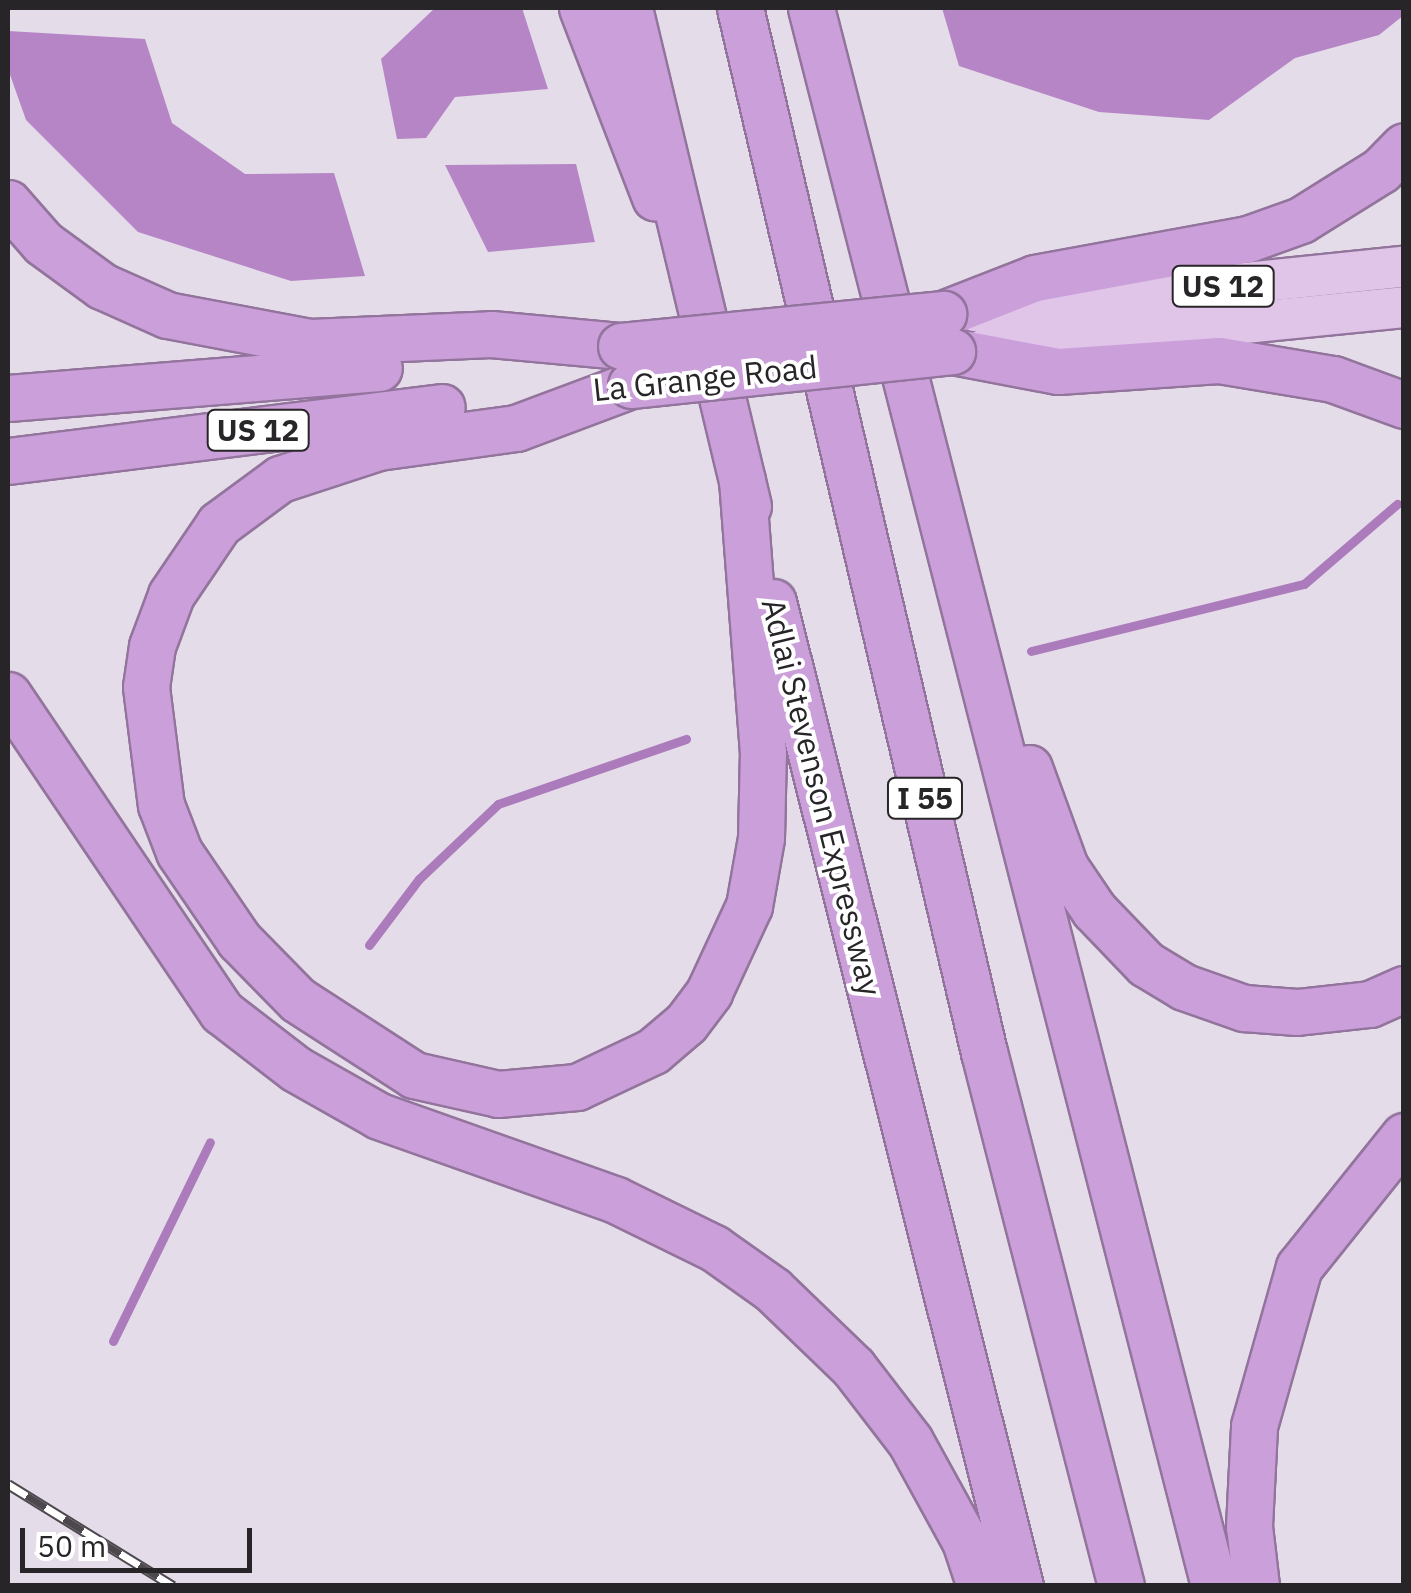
<!DOCTYPE html>
<html>
<head>
<meta charset="utf-8">
<style>
  body { margin:0 }
  #map { position:relative; width:1411px; height:1593px; overflow:hidden; background:#e5dce9; font-family:"IBM Plex Sans",sans-serif }
  div>[style] { position:absolute }
  .forest>* { inset:0; background:#b585c6 }
  .stream>* { height:9px; margin:-4.5px; padding:0 4.5px; transform-origin:4.5px; border-radius:4.5px; background:#ab7bbb }
  .roads { filter:drop-shadow(2px 0 #92749c) drop-shadow(-2px 0 #92749c) drop-shadow(0 2px #92749c) drop-shadow(0 -2px #92749c) }
  .primary>* { height:40px; margin:-20px; padding:0 20px; transform-origin:20px; border-radius:20px; background:#e0c5e9 }
  .highway>* { height:45px; margin:-22.5px; padding:0 22.5px; transform-origin:22.5px; border-radius:22.5px; background:#cb9fda }
  .rail>* { height:11px; margin-top:-5.5px; transform-origin:0; background:repeating-linear-gradient(90deg,#fff 0 22px,#4d484e 0 44px); box-sizing:border-box; border-block:2px solid #4d484e }
  .bridges { filter:drop-shadow(2px 0 #92749c) drop-shadow(-2px 0 #92749c) drop-shadow(0 2px #92749c) drop-shadow(0 -2px #92749c) }
  .highway-bridge>* { height:45px; margin:-22.5px; padding:0 22.5px; transform-origin:22.5px; border-radius:22.5px; background:#cb9fda }
  span { translate:-50% -50%; white-space:nowrap; text-align:center; line-height:1.15; -webkit-text-stroke:8px #fff; paint-order:stroke }
  .shield-label span { padding:2px 8px; background:#fff; border:2px solid; border-radius:8px; -webkit-text-stroke-width:0 }
  .shield-label { font-size:30px; color:#282529; font-weight:700 }
  .street-label { font-size:32px; color:#282529 }
  .frame { position:absolute; inset:0; border:10px solid #282529; pointer-events:none }
  .scale { position:absolute; left:20px; top:1528px; width:232px; height:45px; box-sizing:border-box; border:5px solid #282529; border-top:0; padding-left:12px; font-size:30px; line-height:35px; white-space:nowrap; color:#282529; -webkit-text-stroke:8px #fff; paint-order:stroke }
</style>
</head>
<body>
<div id="map">
  <div class="forest">
    <div style="clip-path:polygon(435px 8px,522px 8px,548px 89px,455px 97px,426px 138px,397px 139px,381px 59px)"></div>
    <div style="clip-path:polygon(942px 8px,1403px 8px,1404px 15px,1379px 35px,1295px 58px,1209px 120px,1099px 112px,959px 66px)"></div>
    <div style="clip-path:polygon(8px 31px,145px 39px,172px 123px,245px 174px,334px 173px,365px 276px,291px 281px,138px 232px,26px 120px,8px 69px)"></div>
    <div style="clip-path:polygon(576px 164px,595px 242px,488px 252px,445px 165px)"></div>
  </div>
  <div class="stream">
    <div style="left:1031px;top:651px;width:281px;rotate:-13.8deg"></div>
    <div style="left:1304px;top:584px;width:123px;rotate:-40.7deg"></div>
    <div style="left:369px;top:945px;width:83px;rotate:-52.9deg"></div>
    <div style="left:419px;top:879px;width:109px;rotate:-43.5deg"></div>
    <div style="left:498px;top:804px;width:199px;rotate:-19.1deg"></div>
    <div style="left:113px;top:1341px;width:221px;rotate:-64deg"></div>
  </div>
  <div class="roads">
    <div class="primary">
      <div style="left:975px;top:311px;width:431px;rotate:-5.9deg"></div>
      <div style="left:985px;top:349px;width:421px;rotate:-5.7deg"></div>
    </div>
    <div class="highway">
      <div style="left:582px;top:8px;width:203px;rotate:68.9deg"></div>
      <div style="left:629px;top:8px;width:512px;rotate:76.56deg"></div>
      <div style="left:740px;top:8px;width:1072px;rotate:76.85deg"></div>
      <div style="left:984px;top:1052px;width:551px;rotate:75.61deg"></div>
      <div style="left:811px;top:8px;width:1629px;rotate:75.67deg"></div>
      <div style="left:8px;top:203px;width:53px;rotate:48.8deg"></div>
      <div style="left:43px;top:243px;width:73px;rotate:36.1deg"></div>
      <div style="left:102px;top:286px;width:71px;rotate:24deg"></div>
      <div style="left:167px;top:315px;width:146px;rotate:10.7deg"></div>
      <div style="left:310px;top:342px;width:181px;rotate:-2.5deg"></div>
      <div style="left:491px;top:334px;width:131px;rotate:5.3deg"></div>
      <div style="left:943px;top:314px;width:99px;rotate:-21.4deg"></div>
      <div style="left:1035px;top:278px;width:217px;rotate:-10.4deg"></div>
      <div style="left:1248px;top:239px;width:56px;rotate:-19.7deg"></div>
      <div style="left:1301px;top:220px;width:94px;rotate:-32deg"></div>
      <div style="left:1381px;top:170px;width:33px;rotate:-46deg"></div>
      <div style="left:952px;top:351px;width:108px;rotate:10.7deg"></div>
      <div style="left:1058px;top:371px;width:161px;rotate:-3.9deg"></div>
      <div style="left:1219px;top:360px;width:116px;rotate:9.5deg"></div>
      <div style="left:1333px;top:379px;width:76px;rotate:20.1deg"></div>
      <div style="left:631px;top:385px;width:123px;rotate:159.5deg"></div>
      <div style="left:516px;top:428px;width:139px;rotate:172.2deg"></div>
      <div style="left:378px;top:447px;width:103px;rotate:161.9deg"></div>
      <div style="left:280px;top:479px;width:76px;rotate:143.6deg"></div>
      <div style="left:219px;top:524px;width:86px;rotate:124.1deg"></div>
      <div style="left:171px;top:595px;width:54px;rotate:110.4deg"></div>
      <div style="left:152px;top:646px;width:41px;rotate:98.3deg"></div>
      <div style="left:146px;top:687px;width:119px;rotate:82.8deg"></div>
      <div style="left:161px;top:805px;width:50px;rotate:69deg"></div>
      <div style="left:179px;top:852px;width:107px;rotate:55.7deg"></div>
      <div style="left:239px;top:940px;width:84px;rotate:45.5deg"></div>
      <div style="left:298px;top:1000px;width:138px;rotate:32.9deg"></div>
      <div style="left:414px;top:1075px;width:86px;rotate:12.7deg"></div>
      <div style="left:498px;top:1094px;width:79px;rotate:-5.1deg"></div>
      <div style="left:577px;top:1087px;width:84px;rotate:-25.3deg"></div>
      <div style="left:653px;top:1051px;width:43px;rotate:-40.3deg"></div>
      <div style="left:686px;top:1023px;width:39px;rotate:-53deg"></div>
      <div style="left:709px;top:992px;width:95px;rotate:-65.1deg"></div>
      <div style="left:749px;top:906px;width:69px;rotate:-80deg"></div>
      <div style="left:761px;top:838px;width:85px;rotate:-88.7deg"></div>
      <div style="left:763px;top:753px;width:274px;rotate:-94.4deg"></div>
      <div style="left:8px;top:398px;width:372px;rotate:-4.6deg"></div>
      <div style="left:8px;top:461px;width:437px;rotate:-7.1deg"></div>
      <div style="left:773px;top:602px;width:1015px;rotate:75.91deg"></div>
      <div style="left:8px;top:695px;width:382px;rotate:56deg"></div>
      <div style="left:222px;top:1012px;width:93px;rotate:37.6deg"></div>
      <div style="left:296px;top:1069px;width:95px;rotate:29.5deg"></div>
      <div style="left:379px;top:1116px;width:251px;rotate:19.5deg"></div>
      <div style="left:616px;top:1200px;width:109px;rotate:26.1deg"></div>
      <div style="left:714px;top:1248px;width:72px;rotate:35.4deg"></div>
      <div style="left:773px;top:1290px;width:111px;rotate:43.9deg"></div>
      <div style="left:853px;top:1367px;width:93px;rotate:52.4deg"></div>
      <div style="left:910px;top:1441px;width:114px;rotate:61.2deg"></div>
      <div style="left:965px;top:1541px;width:47px;rotate:71.6deg"></div>
      <div style="left:1029px;top:768px;width:105px;rotate:70deg"></div>
      <div style="left:1065px;top:867px;width:52px;rotate:56deg"></div>
      <div style="left:1094px;top:910px;width:75px;rotate:46.1deg"></div>
      <div style="left:1146px;top:964px;width:44px;rotate:31.2deg"></div>
      <div style="left:1184px;top:987px;width:64px;rotate:19.3deg"></div>
      <div style="left:1244px;top:1008px;width:53px;rotate:4.3deg"></div>
      <div style="left:1297px;top:1012px;width:73px;rotate:-6.3deg"></div>
      <div style="left:1370px;top:1004px;width:37px;rotate:-24deg"></div>
      <div style="left:1256px;top:1586px;width:60px;rotate:-96.7deg"></div>
      <div style="left:1249px;top:1526px;width:100px;rotate:-87.1deg"></div>
      <div style="left:1254px;top:1426px;width:165px;rotate:-74.2deg"></div>
      <div style="left:1299px;top:1267px;width:168px;rotate:-51.3deg"></div>
    </div>
  </div>
  <div class="rail">
    <div style="left:8px;top:1484px;width:194px;rotate:31.7deg"></div>
  </div>
  <div class="bridges">
    <div class="highway-bridge">
      <div style="left:621px;top:346px;width:324px;rotate:-5.7deg"></div>
      <div style="left:631px;top:385px;width:323px;rotate:-6deg"></div>
    </div>
  </div>
  <div class="shield-label">
    <span style="left:1223px;top:286px">US 12</span>
    <span style="left:258px;top:430px">US 12</span>
    <span style="left:925px;top:798px">I 55</span>
  </div>
  <div class="street-label">
    <span style="left:705px;top:378px;rotate:-6deg">La Grange Road</span>
    <span style="left:822px;top:797px;rotate:76deg">Adlai Stevenson Expressway</span>
  </div>
  <div class="frame"></div>
  <div class="scale">50 m</div>
</div>
</body>
</html>
